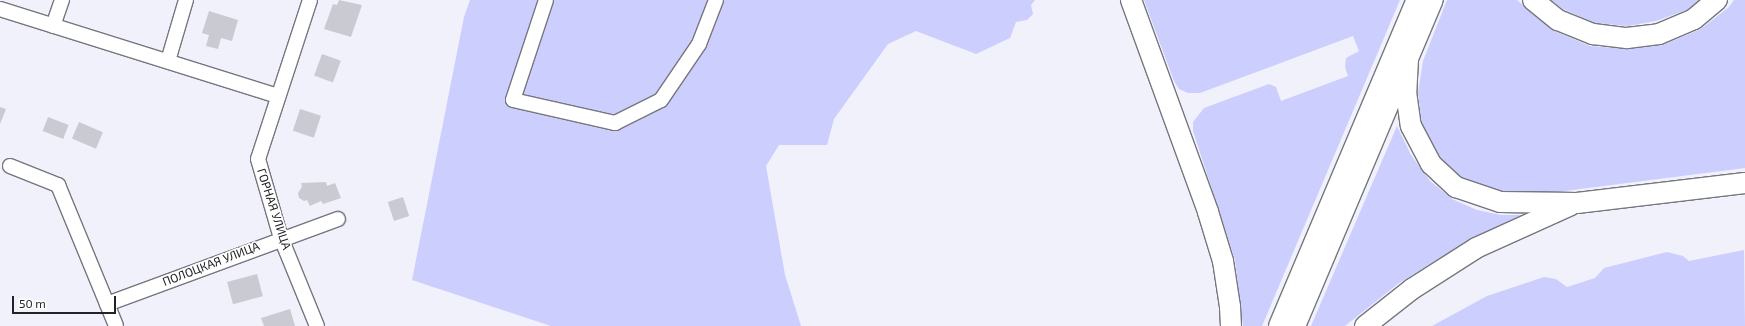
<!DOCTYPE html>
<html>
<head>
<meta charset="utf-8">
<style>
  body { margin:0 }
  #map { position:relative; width:1745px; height:326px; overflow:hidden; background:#f0f1fa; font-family:"Exo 2",sans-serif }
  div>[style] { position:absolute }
  .green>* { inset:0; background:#cccefd }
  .building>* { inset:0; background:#cacad3; transform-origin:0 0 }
  .roads { filter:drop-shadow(1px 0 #76767e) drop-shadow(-1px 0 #76767e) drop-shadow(0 1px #76767e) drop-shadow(0 -1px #76767e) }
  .street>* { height:14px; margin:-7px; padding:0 7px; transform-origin:7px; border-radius:7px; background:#fff }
  .secondary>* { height:20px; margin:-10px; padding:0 10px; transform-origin:10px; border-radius:10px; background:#fff }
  span { translate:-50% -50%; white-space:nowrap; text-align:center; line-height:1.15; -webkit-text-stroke:3px #fff; paint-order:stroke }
  .street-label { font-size:12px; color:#222326 }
  .scale { position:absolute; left:12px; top:296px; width:104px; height:18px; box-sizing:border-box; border:2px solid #222326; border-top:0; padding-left:5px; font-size:12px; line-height:14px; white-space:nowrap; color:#222326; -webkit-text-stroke:3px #fff; paint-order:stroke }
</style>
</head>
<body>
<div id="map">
  <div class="green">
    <div style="clip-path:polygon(470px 0,1035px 0,1031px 5px,1033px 14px,1027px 20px,1016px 22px,1010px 38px,976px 54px,916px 31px,888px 44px,834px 119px,827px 145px,779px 145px,766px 166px,785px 275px,801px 326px,551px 326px,412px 280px,464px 17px)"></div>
    <div style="clip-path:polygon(1144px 0,1400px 0,1262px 326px,1243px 326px,1235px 260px,1193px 131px,1193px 122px,1204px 108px,1269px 84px,1276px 87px,1281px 101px,1348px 76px,1345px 67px,1346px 58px,1359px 51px,1353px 36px,1200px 93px,1188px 93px,1179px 89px,1174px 81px)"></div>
    <div style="clip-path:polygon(1447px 0,1517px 0,1552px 30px,1590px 46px,1628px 49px,1663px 45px,1701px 29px,1729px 7px,1734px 0,1745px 0,1745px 168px,1533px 195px,1501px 193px,1462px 181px,1439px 160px,1422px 126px,1418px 93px,1423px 61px)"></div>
    <div style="clip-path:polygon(1551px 0,1702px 0,1689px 9px,1656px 21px,1628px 26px,1595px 23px,1563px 9px)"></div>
    <div style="clip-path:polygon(1397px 126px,1411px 155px,1430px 181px,1452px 199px,1477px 210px,1501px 215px,1526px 215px,1441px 257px,1399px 283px,1345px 326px,1311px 326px)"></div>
    <div style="clip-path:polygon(1744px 250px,1745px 326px,1432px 326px,1487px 296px,1544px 277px,1556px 279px,1567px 287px,1595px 278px,1604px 268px,1667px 252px,1683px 256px,1689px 261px)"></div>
  </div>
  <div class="building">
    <div style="clip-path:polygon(339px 0,362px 5px,351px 37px,324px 29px,333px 4px,337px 5px)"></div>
    <div style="clip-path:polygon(209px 11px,238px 20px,232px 41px,221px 38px,218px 49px,206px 46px,209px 35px,202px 33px)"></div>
    <div style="left:322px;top:54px;width:20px;height:23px;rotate:20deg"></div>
    <div style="clip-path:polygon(0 107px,6px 109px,0 124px)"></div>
    <div style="left:300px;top:109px;width:22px;height:23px;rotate:18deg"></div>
    <div style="left:48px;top:117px;width:22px;height:15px;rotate:21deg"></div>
    <div style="left:79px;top:122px;width:26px;height:18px;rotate:23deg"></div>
    <div style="clip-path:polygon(326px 182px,327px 186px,335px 183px,341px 198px,323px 204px,321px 201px,310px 206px,307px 200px,304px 201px,299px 198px,298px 193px,302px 187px,301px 183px)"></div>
    <div style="left:403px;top:197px;width:20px;height:16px;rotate:72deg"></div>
    <div style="left:257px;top:274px;width:23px;height:31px;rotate:75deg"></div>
    <div style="clip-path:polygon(290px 309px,295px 326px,264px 326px,261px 318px)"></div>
  </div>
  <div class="roads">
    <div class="street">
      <div style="left:310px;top:0;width:167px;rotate:108.1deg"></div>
      <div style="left:258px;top:159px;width:82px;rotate:73.8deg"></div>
      <div style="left:281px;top:238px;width:95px;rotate:67.8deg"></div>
      <div style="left:546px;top:0;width:105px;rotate:108.3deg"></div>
      <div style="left:513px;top:100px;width:105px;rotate:12.7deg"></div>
      <div style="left:615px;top:123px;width:51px;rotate:-26.6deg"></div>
      <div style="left:661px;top:100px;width:68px;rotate:-55.8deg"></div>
      <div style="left:699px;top:44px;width:47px;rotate:-68.9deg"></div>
      <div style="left:0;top:9px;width:291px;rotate:17.4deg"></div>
      <div style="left:53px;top:26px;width:28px;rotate:-71deg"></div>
      <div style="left:168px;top:61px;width:64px;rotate:-73.6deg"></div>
      <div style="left:10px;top:166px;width:52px;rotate:21.6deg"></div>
      <div style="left:58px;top:185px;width:152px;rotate:67.6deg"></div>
      <div style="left:107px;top:304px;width:246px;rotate:-20.2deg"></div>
    </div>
    <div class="secondary">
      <div style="left:1131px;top:0;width:226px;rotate:70deg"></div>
      <div style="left:1208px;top:212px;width:51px;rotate:73deg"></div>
      <div style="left:1223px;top:261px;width:47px;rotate:81.3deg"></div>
      <div style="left:1230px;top:307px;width:19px;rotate:87deg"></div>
      <div style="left:1533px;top:0;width:32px;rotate:39deg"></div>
      <div style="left:1558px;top:20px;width:38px;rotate:22deg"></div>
      <div style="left:1593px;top:34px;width:34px;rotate:7deg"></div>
      <div style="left:1627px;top:38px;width:32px;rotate:-7deg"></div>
      <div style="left:1659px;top:34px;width:38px;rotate:-23deg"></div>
      <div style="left:1694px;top:19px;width:30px;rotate:-40deg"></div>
      <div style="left:1408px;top:59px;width:33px;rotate:93deg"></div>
      <div style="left:1406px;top:92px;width:34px;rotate:82deg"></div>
      <div style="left:1411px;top:126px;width:43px;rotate:62.2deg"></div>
      <div style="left:1431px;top:164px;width:34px;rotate:43deg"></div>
      <div style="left:1456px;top:187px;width:46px;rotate:18.8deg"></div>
      <div style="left:1500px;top:202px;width:77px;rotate:0.7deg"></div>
      <div style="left:1577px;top:203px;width:169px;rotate:-6.8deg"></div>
      <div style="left:1279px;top:326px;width:354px;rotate:-67.1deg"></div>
      <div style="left:1295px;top:326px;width:354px;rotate:-67.1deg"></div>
      <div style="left:1365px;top:326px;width:60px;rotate:-38.2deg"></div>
      <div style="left:1412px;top:289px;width:76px;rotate:-32.6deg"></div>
      <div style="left:1476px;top:248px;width:104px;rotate:-24.4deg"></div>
    </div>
  </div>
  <div class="street-label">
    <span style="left:274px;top:209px;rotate:72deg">ГОРНАЯ УЛИЦА</span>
    <span style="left:211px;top:264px;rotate:-21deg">ПОЛОЦКАЯ УЛИЦА</span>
  </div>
  <div class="scale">50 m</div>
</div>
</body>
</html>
